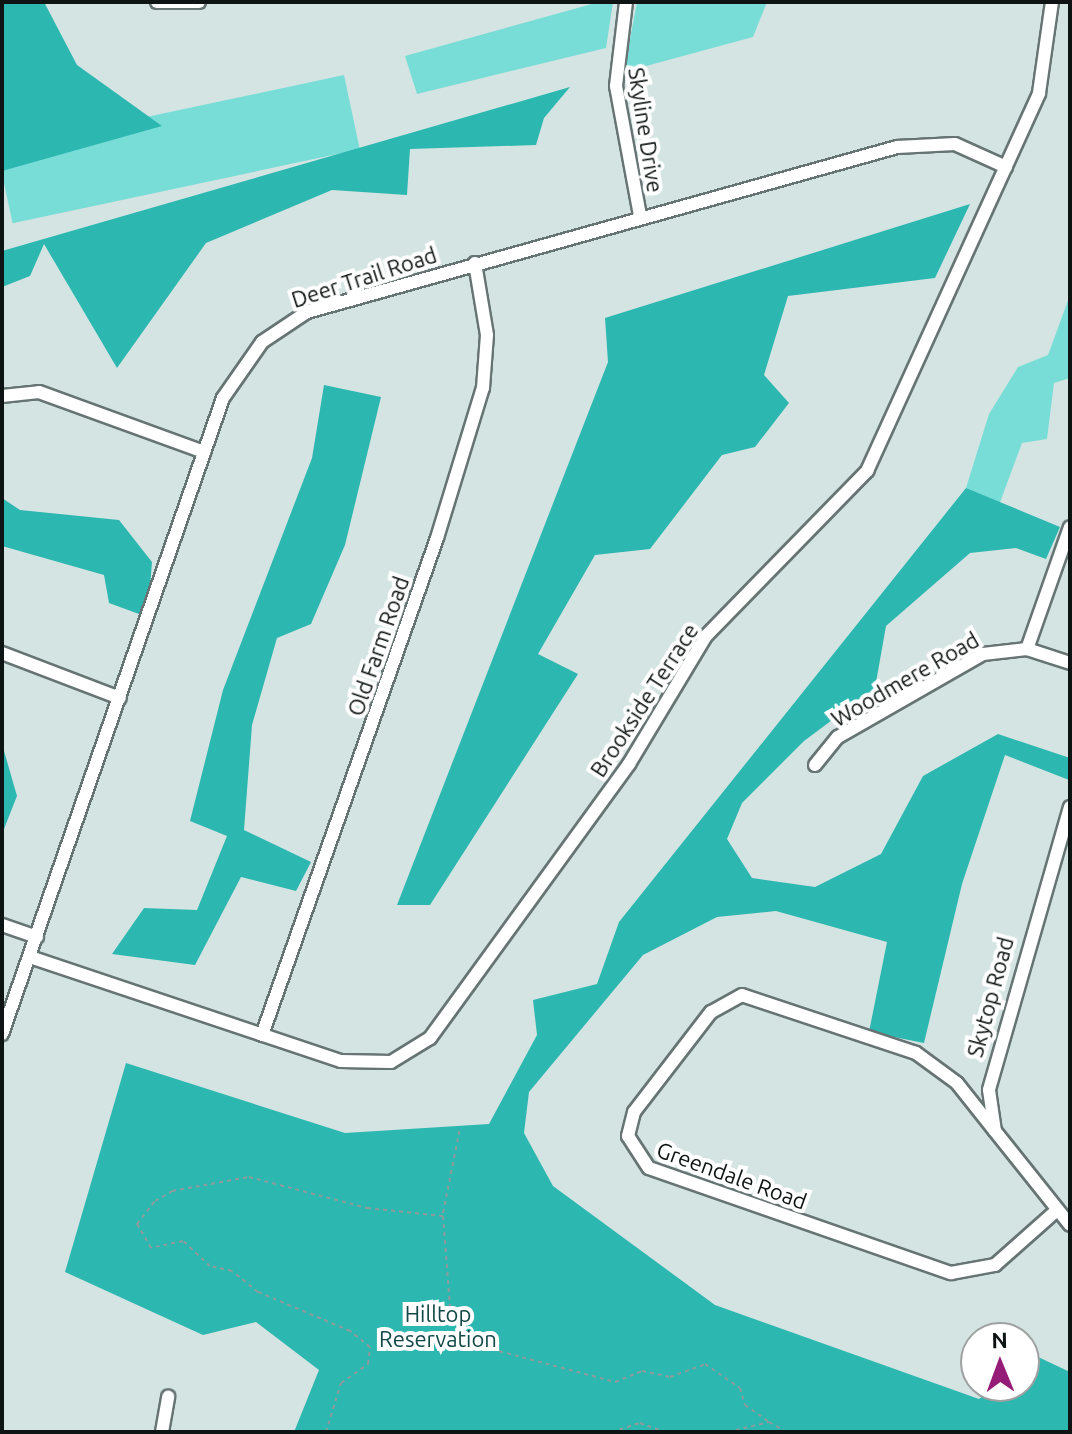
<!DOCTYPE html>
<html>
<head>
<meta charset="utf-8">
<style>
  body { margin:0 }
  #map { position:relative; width:1072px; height:1434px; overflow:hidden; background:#d4e4e2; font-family:Ubuntu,sans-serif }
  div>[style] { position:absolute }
  .green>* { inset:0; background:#79ddd7; transform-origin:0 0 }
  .forest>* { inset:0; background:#2db7b1 }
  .path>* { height:2px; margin-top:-1px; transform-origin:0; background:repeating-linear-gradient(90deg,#8f9b9a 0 4px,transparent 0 8px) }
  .roads { filter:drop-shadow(2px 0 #667473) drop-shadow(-2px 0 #667473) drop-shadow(0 2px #667473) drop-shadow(0 -2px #667473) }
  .minor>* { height:12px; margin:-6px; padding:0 6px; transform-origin:6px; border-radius:6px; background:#fff }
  span { translate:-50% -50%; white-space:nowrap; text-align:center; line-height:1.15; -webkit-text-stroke:8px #fff; paint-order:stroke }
  .street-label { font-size:22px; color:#0e1413 }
  .park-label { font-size:22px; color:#104947 }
  .frame { position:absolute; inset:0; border:4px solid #0e1413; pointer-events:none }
  .north { position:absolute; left:960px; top:1322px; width:80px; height:80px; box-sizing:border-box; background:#fff; border:2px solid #9fa1a1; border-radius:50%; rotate:359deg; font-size:22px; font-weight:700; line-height:32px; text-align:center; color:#0e1413 }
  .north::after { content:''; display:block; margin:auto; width:28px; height:36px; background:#951c77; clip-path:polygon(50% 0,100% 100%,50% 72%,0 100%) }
</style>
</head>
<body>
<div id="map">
  <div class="green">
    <div style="clip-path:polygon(599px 2px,613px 2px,606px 48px,417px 94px,405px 56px)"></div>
    <div style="clip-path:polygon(637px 2px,767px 2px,753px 37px,624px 72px)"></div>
    <div style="left:344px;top:75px;width:76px;height:355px;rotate:78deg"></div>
    <div style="clip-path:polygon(1070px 295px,1070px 378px,1054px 383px,1047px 439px,1022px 443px,999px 505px,966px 488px,989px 414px,1018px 367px,1048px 355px)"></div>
  </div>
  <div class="forest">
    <div style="clip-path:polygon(2px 2px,44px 2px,77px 65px,162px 126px,2px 171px)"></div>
    <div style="clip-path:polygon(570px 87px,544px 118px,536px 145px,410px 149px,407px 195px,332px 190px,206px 243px,117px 368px,44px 244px,30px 276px,2px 287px,2px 251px)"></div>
    <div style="clip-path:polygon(970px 204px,935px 278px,788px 296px,764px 375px,789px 403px,755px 447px,722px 455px,650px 549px,595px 555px,538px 654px,578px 674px,430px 905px,397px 905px,608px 362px,605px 318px)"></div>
    <div style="clip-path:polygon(324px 385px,381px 397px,345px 545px,311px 624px,277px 638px,252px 725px,244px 830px,311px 862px,296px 891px,241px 877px,195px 965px,112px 954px,144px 908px,197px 910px,227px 836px,190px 821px,223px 690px,312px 458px)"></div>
    <div style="clip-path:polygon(966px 488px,1060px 527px,1046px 559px,1016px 548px,970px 553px,886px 626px,875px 688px,804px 741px,742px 803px,727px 839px,752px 878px,815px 887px,881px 854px,923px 776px,998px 734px,1070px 758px,1069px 780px,1005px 755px,962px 884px,924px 1043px,869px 1032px,887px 942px,776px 911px,717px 917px,643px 955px,529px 1092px,524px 1133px,553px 1186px,715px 1305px,979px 1399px,996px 1386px,1024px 1386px,1024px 1365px,1036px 1356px,1070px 1372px,1070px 1432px,294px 1432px,319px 1370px,256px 1322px,203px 1335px,65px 1272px,126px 1063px,345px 1133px,489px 1124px,537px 1035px,533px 1000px,597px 984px,619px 922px)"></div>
    <div style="clip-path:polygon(2px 498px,20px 510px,119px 520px,152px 562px,149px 600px,139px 614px,109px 603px,104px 575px,2px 546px)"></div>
    <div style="clip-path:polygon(2px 744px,17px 796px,2px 834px)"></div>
  </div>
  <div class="path">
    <div style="left:443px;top:1213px;width:87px;rotate:-78.7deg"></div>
    <div style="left:326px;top:1432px;width:51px;rotate:-73deg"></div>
    <div style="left:341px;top:1383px;width:33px;rotate:-35deg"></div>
    <div style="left:368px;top:1364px;width:17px;rotate:-83deg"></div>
    <div style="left:370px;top:1347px;width:26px;rotate:-141deg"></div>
    <div style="left:350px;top:1331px;width:100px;rotate:-157deg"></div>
    <div style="left:258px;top:1292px;width:33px;rotate:-141deg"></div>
    <div style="left:232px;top:1271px;width:23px;rotate:-167deg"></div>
    <div style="left:210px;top:1266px;width:37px;rotate:-137deg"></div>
    <div style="left:183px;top:1241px;width:33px;rotate:168deg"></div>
    <div style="left:151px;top:1248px;width:28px;rotate:-120deg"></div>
    <div style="left:137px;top:1224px;width:29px;rotate:-52deg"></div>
    <div style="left:155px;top:1201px;width:20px;rotate:-30deg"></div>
    <div style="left:172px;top:1191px;width:78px;rotate:-10.3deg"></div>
    <div style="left:249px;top:1177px;width:122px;rotate:14.7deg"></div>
    <div style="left:367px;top:1208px;width:76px;rotate:6deg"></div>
    <div style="left:443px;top:1216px;width:91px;rotate:85.6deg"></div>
    <div style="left:450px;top:1307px;width:46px;rotate:55.6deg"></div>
    <div style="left:476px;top:1345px;width:144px;rotate:14.9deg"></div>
    <div style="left:615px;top:1382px;width:29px;rotate:-22deg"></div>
    <div style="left:642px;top:1371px;width:29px;rotate:12deg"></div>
    <div style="left:670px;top:1377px;width:37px;rotate:-20deg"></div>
    <div style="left:705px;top:1364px;width:42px;rotate:34.4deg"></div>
    <div style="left:740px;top:1388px;width:18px;rotate:74deg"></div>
    <div style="left:745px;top:1405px;width:29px;rotate:35deg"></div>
    <div style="left:612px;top:1432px;width:29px;rotate:-18deg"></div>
    <div style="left:640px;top:1423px;width:27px;rotate:20deg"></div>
    <div style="left:728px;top:1432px;width:42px;rotate:-13.7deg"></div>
    <div style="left:769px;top:1422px;width:20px;rotate:30deg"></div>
  </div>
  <div class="roads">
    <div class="minor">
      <div style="left:157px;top:2px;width:42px"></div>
      <div style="left:626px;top:2px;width:85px;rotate:96.8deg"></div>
      <div style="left:616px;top:86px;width:132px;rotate:79.5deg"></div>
      <div style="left:2px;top:396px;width:37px;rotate:-6deg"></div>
      <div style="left:39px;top:392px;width:176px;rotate:20deg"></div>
      <div style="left:1027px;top:649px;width:129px;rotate:-70.6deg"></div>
      <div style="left:2px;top:653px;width:126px;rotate:20.9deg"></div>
      <div style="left:815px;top:765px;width:36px;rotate:-51deg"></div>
      <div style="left:838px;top:737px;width:167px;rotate:-29.8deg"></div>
      <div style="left:983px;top:654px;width:44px;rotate:-6.5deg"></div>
      <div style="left:1027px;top:649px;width:45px;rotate:18deg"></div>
      <div style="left:1070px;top:807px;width:294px;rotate:106deg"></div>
      <div style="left:989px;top:1090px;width:41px;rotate:81.7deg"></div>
      <div style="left:995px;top:1131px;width:120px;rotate:51.4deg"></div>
      <div style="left:2px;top:925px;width:37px;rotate:19deg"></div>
      <div style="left:30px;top:957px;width:328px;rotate:18.5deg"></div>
      <div style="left:341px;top:1061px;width:50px;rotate:1.1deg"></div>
      <div style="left:391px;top:1062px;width:46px;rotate:-31.6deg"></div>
      <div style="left:430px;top:1038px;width:339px;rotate:-54deg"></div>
      <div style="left:629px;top:764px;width:149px;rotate:-59deg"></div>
      <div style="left:706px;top:636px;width:231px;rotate:-45.7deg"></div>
      <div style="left:867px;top:471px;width:415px;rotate:-65.5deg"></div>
      <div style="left:1039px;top:93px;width:92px;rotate:-81.9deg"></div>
      <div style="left:2px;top:1034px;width:673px;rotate:-70.84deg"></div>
      <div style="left:223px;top:398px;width:68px;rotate:-55.1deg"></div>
      <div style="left:262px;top:342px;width:54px;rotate:-33.7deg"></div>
      <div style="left:307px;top:312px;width:613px;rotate:-15.62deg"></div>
      <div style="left:897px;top:147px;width:58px;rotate:-3deg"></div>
      <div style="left:955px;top:144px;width:56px;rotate:24.3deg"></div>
      <div style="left:262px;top:1035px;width:527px;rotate:-70.6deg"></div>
      <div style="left:437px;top:538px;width:157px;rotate:-73deg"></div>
      <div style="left:483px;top:388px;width:53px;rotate:-85.7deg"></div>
      <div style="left:487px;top:335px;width:73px;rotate:-99.5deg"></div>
      <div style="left:995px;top:1131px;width:61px;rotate:-128.4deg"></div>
      <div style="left:957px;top:1083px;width:51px;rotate:-143.8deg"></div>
      <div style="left:916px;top:1053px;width:183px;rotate:-161.6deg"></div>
      <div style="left:742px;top:995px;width:35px;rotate:151deg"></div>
      <div style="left:711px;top:1012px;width:126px;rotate:127.6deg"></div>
      <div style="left:634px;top:1112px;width:25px;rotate:104deg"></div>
      <div style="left:628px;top:1136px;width:38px;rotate:57deg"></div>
      <div style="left:649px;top:1168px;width:320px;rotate:19.2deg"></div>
      <div style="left:951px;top:1273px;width:45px;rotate:-10.3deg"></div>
      <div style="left:995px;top:1265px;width:83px;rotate:-41.6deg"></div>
      <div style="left:162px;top:1432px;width:36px;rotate:-80deg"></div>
    </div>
  </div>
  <div class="street-label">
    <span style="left:646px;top:130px;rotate:81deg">Skyline Drive</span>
    <span style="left:364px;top:277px;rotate:-18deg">Deer Trail Road</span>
    <span style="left:378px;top:646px;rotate:-71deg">Old Farm Road</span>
    <span style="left:905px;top:679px;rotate:-30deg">Woodmere Road</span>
    <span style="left:644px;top:700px;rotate:-57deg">Brookside Terrace</span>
    <span style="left:990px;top:997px;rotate:-75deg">Skytop Road</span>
    <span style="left:732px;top:1175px;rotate:20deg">Greendale Road</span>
  </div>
  <div class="park-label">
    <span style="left:438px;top:1326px">Hilltop<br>Reservation</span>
  </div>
  <div class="frame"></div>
  <div class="north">N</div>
</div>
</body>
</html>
